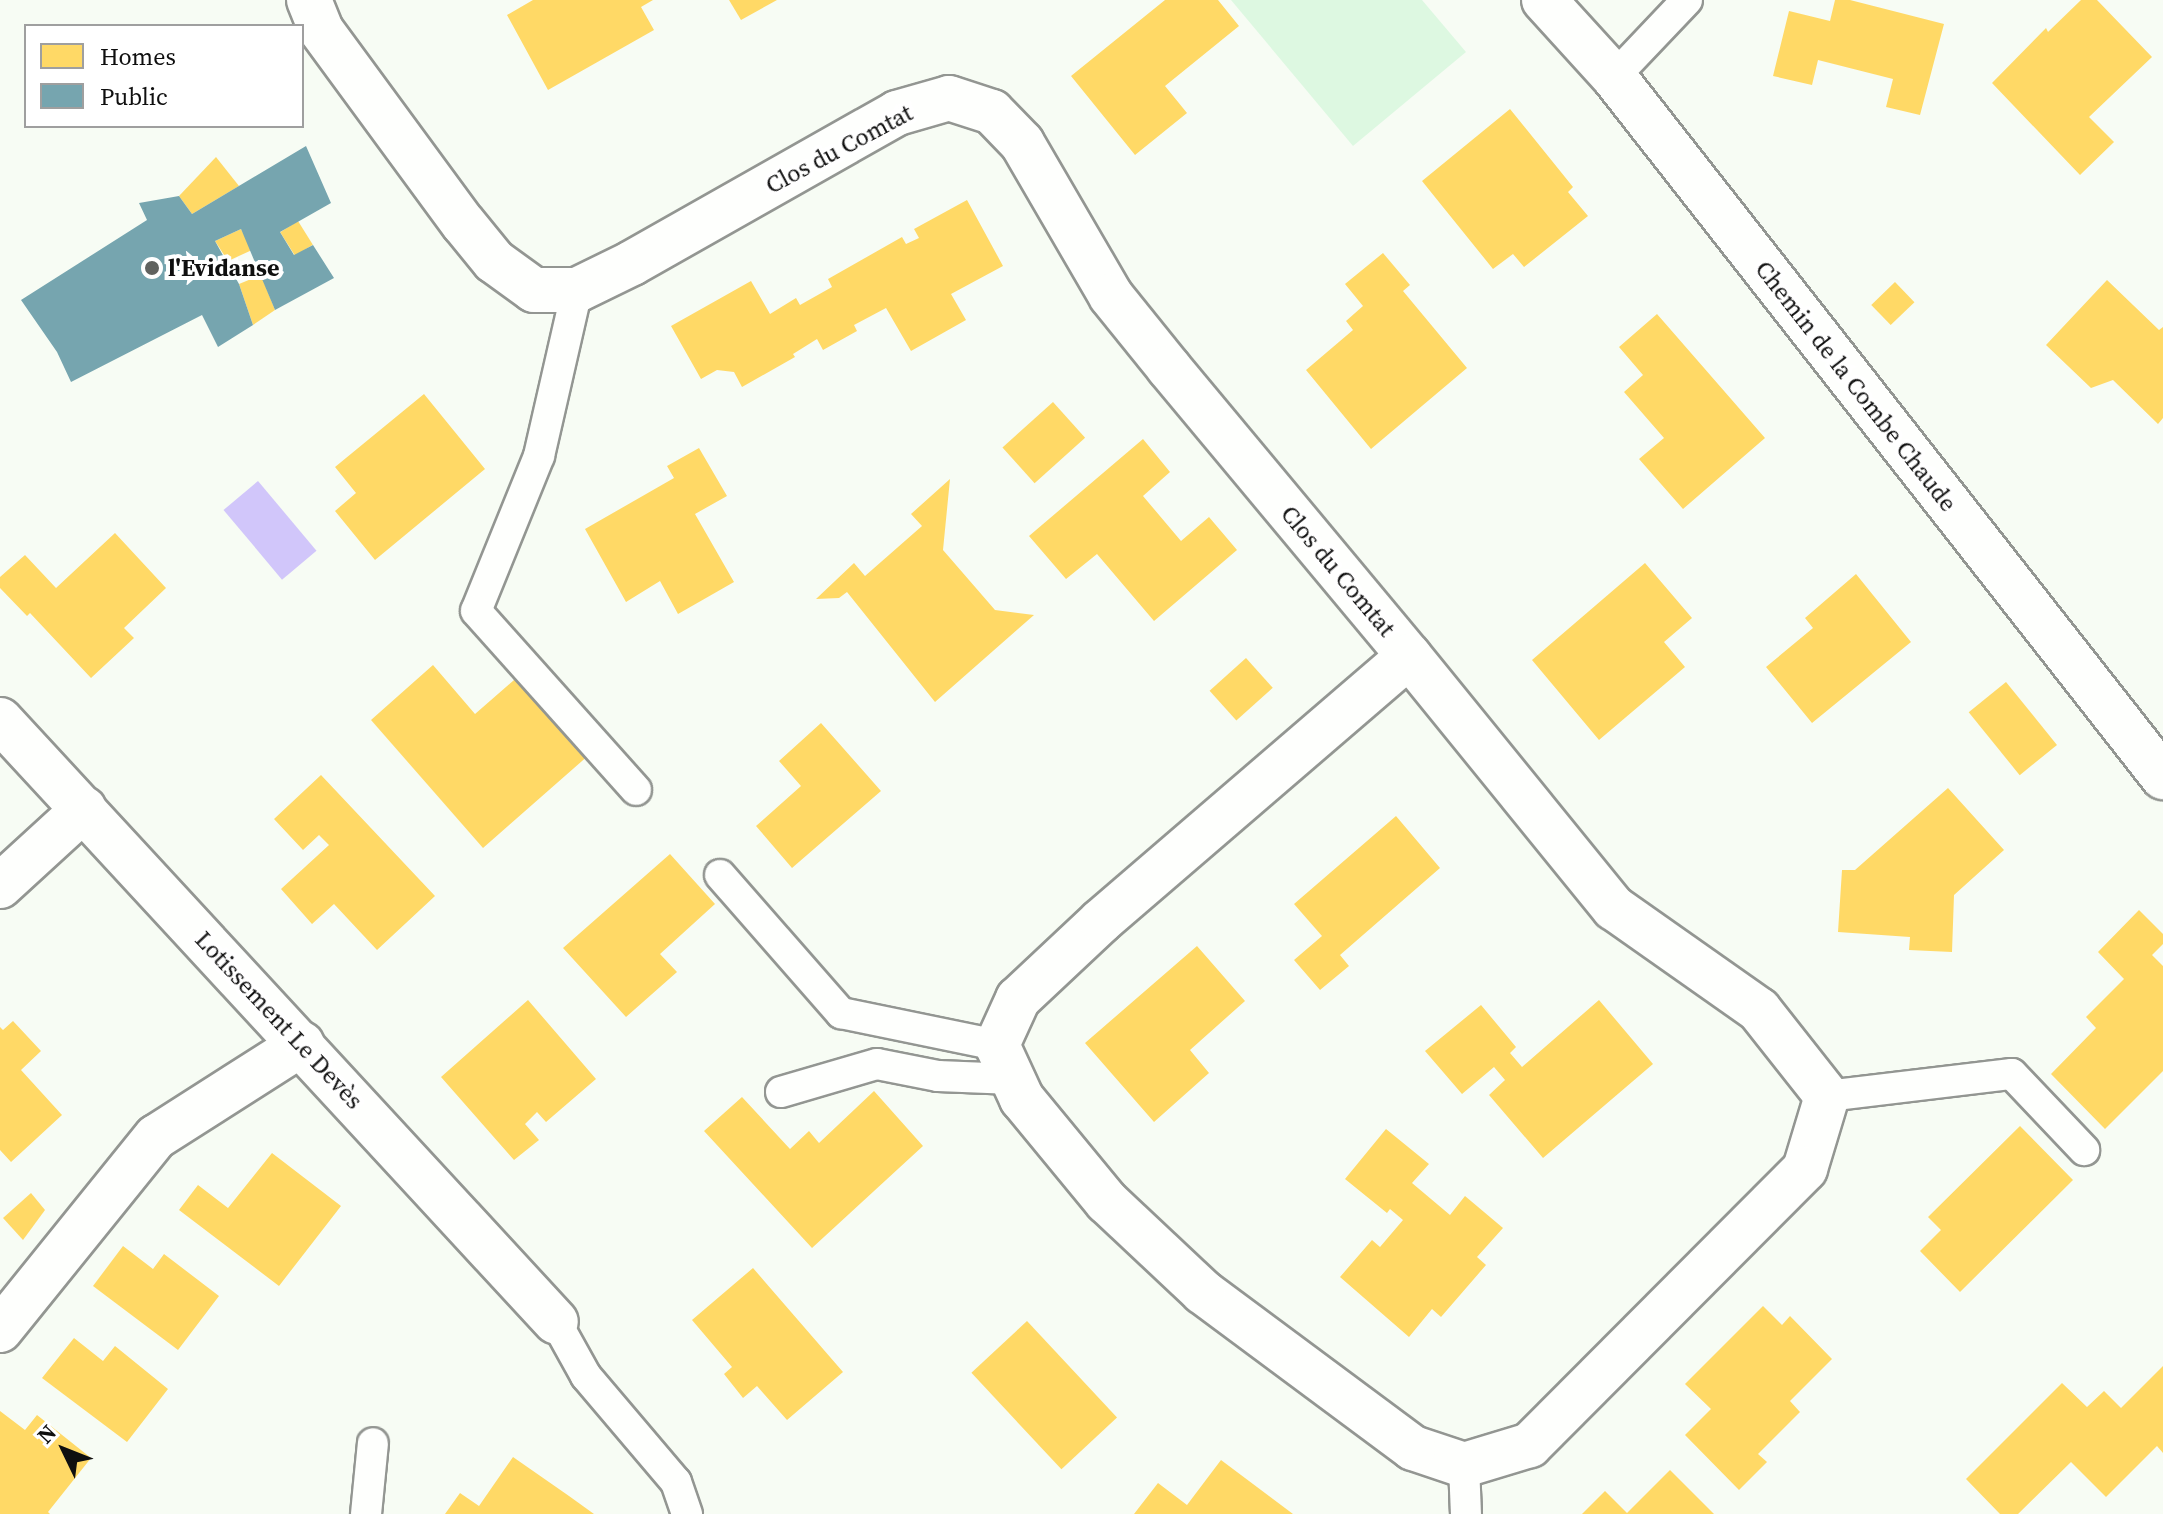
<!DOCTYPE html>
<html>
<head>
<meta charset="utf-8">
<style>
  body { margin:0 }
  #map { position:relative; width:2163px; height:1514px; overflow:hidden; background:#f7fcf4; font-family:"Source Serif 4",serif }
  div>[style] { position:absolute }
  .pitch>* { inset:0; background:#ddf8e1 }
  .water>* { inset:0; background:#d1c6fa; transform-origin:0 0 }
  .homes>* { inset:0; background:#ffd966; transform-origin:0 0 }
  .public>* { inset:0; background:#76a5af }
  .roads { filter:drop-shadow(2px 0 #939692) drop-shadow(-2px 0 #939692) drop-shadow(0 2px #939692) drop-shadow(0 -2px #939692) }
  .lane>* { height:30px; margin:-15px; padding:0 15px; transform-origin:15px; border-radius:15px; background:#fefffd }
  .street>* { height:44px; margin:-22px; padding:0 22px; transform-origin:22px; border-radius:22px; background:#fefffd }
  .dots>* { width:22px; height:22px; translate:-50% -50%; box-sizing:border-box; border:4px solid #fff; border-radius:50% }
  span { translate:-50% -50%; white-space:nowrap; text-align:center; line-height:1.15; -webkit-text-stroke:8px #fff; paint-order:stroke }
  .street-label { font-size:24px; color:#0f0f0f }
  .poi-label { font-size:24px; color:#0f0f0f; font-weight:700 }
  .left { translate:0 -50%; text-align:left }
  .legend { position:absolute; left:24px; top:24px; width:280px; height:104px; box-sizing:border-box; background:#fff; border:2px solid #9f9f9f; margin:0; padding:10px 14px; list-style:none; font-size:24px; color:#0f0f0f }
  .legend li { display:flex; align-items:center; gap:16px; height:40px }
  .legend b { width:40px; border:2px solid #9f9f9f }
  .north { position:absolute; left:24px; top:1410px; width:80px; height:80px; -webkit-text-stroke:6px #fff; paint-order:stroke; rotate:313deg; font-size:22px; font-weight:700; line-height:32px; text-align:center; color:#0f0f0f }
  .north::after { content:''; display:block; margin:auto; width:28px; height:36px; background:#0f0f0f; clip-path:polygon(50% 0,100% 100%,50% 72%,0 100%) }
</style>
</head>
<body>
<div id="map">
  <div class="pitch">
    <div style="clip-path:polygon(1231px 0,1422px 0,1466px 52px,1353px 146px)"></div>
  </div>
  <div class="water">
    <div style="left:258px;top:481px;width:91px;height:45px;rotate:50deg"></div>
  </div>
  <div class="homes">
    <div style="clip-path:polygon(533px 0,653px 0,641px 7px,654px 30px,548px 90px,507px 15px)"></div>
    <div style="clip-path:polygon(729px 0,777px 0,741px 20px)"></div>
    <div style="clip-path:polygon(1165px 0,1218px 0,1239px 26px,1165px 86px,1187px 113px,1135px 155px,1071px 76px)"></div>
    <div style="clip-path:polygon(1835px 0,1850px 0,1944px 24px,1920px 115px,1886px 107px,1893px 79px,1818px 60px,1812px 85px,1773px 76px,1789px 11px,1830px 21px)"></div>
    <div style="clip-path:polygon(2081px 0,2097px 0,2152px 57px,2089px 117px,2114px 142px,2080px 175px,1992px 83px,2046px 28px,2048px 32px)"></div>
    <div style="clip-path:polygon(1510px 109px,1573px 187px,1568px 192px,1588px 216px,1524px 267px,1513px 254px,1493px 269px,1422px 181px)"></div>
    <div style="clip-path:polygon(216px 157px,239px 186px,192px 214px,179px 196px)"></div>
    <div style="clip-path:polygon(967px 200px,1003px 266px,951px 294px,966px 320px,911px 351px,886px 308px,854px 325px,857px 331px,823px 350px,817px 339px,793px 354px,795px 357px,742px 387px,734px 372px,717px 370px,701px 379px,671px 326px,751px 281px,770px 314px,796px 298px,800px 305px,832px 287px,828px 279px,902px 237px,906px 244px,919px 238px,914px 229px)"></div>
    <div style="left:298px;top:221px;width:28px;height:21px;rotate:58deg"></div>
    <div style="clip-path:polygon(241px 229px,252px 250px,228px 261px,215px 241px)"></div>
    <div style="clip-path:polygon(1383px 253px,1410px 285px,1403px 291px,1467px 368px,1371px 449px,1306px 370px,1353px 330px,1346px 321px,1363px 306px,1345px 284px)"></div>
    <div style="clip-path:polygon(261px 275px,275px 310px,253px 325px,239px 284px)"></div>
    <div style="clip-path:polygon(2107px 280px,2159px 330px,2163px 327px,2163px 418px,2158px 424px,2113px 380px,2091px 388px,2046px 345px)"></div>
    <div style="left:1895px;top:282px;width:28px;height:33px;rotate:46deg"></div>
    <div style="clip-path:polygon(1657px 314px,1765px 438px,1683px 509px,1639px 459px,1664px 438px,1624px 392px,1643px 375px,1619px 347px)"></div>
    <div style="clip-path:polygon(424px 394px,485px 469px,375px 560px,335px 511px,356px 493px,335px 467px)"></div>
    <div style="left:1053px;top:402px;width:48px;height:68px;rotate:48deg"></div>
    <div style="clip-path:polygon(1143px 439px,1170px 472px,1143px 496px,1181px 541px,1209px 517px,1237px 550px,1154px 621px,1097px 554px,1066px 579px,1029px 536px)"></div>
    <div style="clip-path:polygon(699px 448px,727px 496px,695px 514px,734px 582px,678px 614px,660px 581px,626px 602px,585px 529px,674px 478px,667px 466px)"></div>
    <div style="clip-path:polygon(950px 479px,943px 550px,995px 610px,1034px 615px,935px 702px,847px 592px,839px 598px,816px 599px,854px 563px,865px 576px,922px 526px,911px 514px)"></div>
    <div style="clip-path:polygon(115px 533px,166px 588px,124px 628px,134px 638px,91px 678px,30px 613px,27px 616px,0 588px,0 577px,25px 555px,56px 588px)"></div>
    <div style="clip-path:polygon(1645px 563px,1692px 618px,1664px 642px,1685px 667px,1599px 740px,1532px 660px)"></div>
    <div style="clip-path:polygon(1856px 574px,1911px 642px,1812px 723px,1766px 667px,1813px 628px,1805px 618px)"></div>
    <div style="left:1246px;top:658px;width:40px;height:49px;rotate:48deg"></div>
    <div style="clip-path:polygon(433px 665px,475px 714px,521px 674px,590px 754px,483px 848px,371px 720px)"></div>
    <div style="left:2006px;top:682px;width:81px;height:48px;rotate:51deg"></div>
    <div style="clip-path:polygon(821px 723px,881px 791px,792px 868px,756px 826px,801px 786px,779px 761px)"></div>
    <div style="clip-path:polygon(321px 775px,435px 896px,377px 950px,334px 904px,312px 924px,281px 889px,329px 845px,319px 835px,303px 850px,274px 819px)"></div>
    <div style="clip-path:polygon(1948px 788px,2004px 850px,1954px 895px,1952px 952px,1909px 950px,1910px 937px,1838px 932px,1842px 870px,1855px 870px)"></div>
    <div style="clip-path:polygon(1396px 816px,1440px 868px,1340px 955px,1349px 966px,1320px 990px,1294px 960px,1322px 936px,1294px 904px)"></div>
    <div style="clip-path:polygon(670px 854px,715px 904px,660px 954px,677px 972px,626px 1017px,563px 948px)"></div>
    <div style="clip-path:polygon(2139px 910px,2163px 934px,2163px 944px,2152px 955px,2163px 966px,2163px 1071px,2105px 1129px,2051px 1074px,2096px 1028px,2086px 1017px,2124px 979px,2098px 952px)"></div>
    <div style="clip-path:polygon(1197px 946px,1245px 1001px,1190px 1050px,1209px 1073px,1154px 1122px,1085px 1043px)"></div>
    <div style="clip-path:polygon(528px 1000px,596px 1079px,546px 1122px,537px 1112px,525px 1124px,539px 1140px,514px 1160px,441px 1077px)"></div>
    <div style="clip-path:polygon(1599px 1000px,1653px 1064px,1543px 1158px,1489px 1095px,1505px 1080px,1494px 1067px,1462px 1094px,1425px 1051px,1481px 1005px,1516px 1047px,1510px 1053px,1522px 1067px)"></div>
    <div style="clip-path:polygon(13px 1021px,41px 1051px,21px 1070px,62px 1115px,11px 1162px,0 1150px,0 1027px,3px 1030px)"></div>
    <div style="clip-path:polygon(874px 1091px,923px 1146px,812px 1248px,704px 1131px,742px 1097px,790px 1149px,809px 1131px,819px 1143px)"></div>
    <div style="clip-path:polygon(2020px 1126px,2073px 1180px,1960px 1292px,1920px 1251px,1941px 1230px,1928px 1217px)"></div>
    <div style="clip-path:polygon(1386px 1129px,1429px 1164px,1412px 1183px,1450px 1215px,1465px 1196px,1503px 1228px,1477px 1257px,1486px 1265px,1441px 1317px,1432px 1309px,1409px 1337px,1340px 1277px,1372px 1240px,1380px 1247px,1403px 1220px,1390px 1209px,1387px 1213px,1345px 1179px)"></div>
    <div style="clip-path:polygon(272px 1153px,341px 1206px,279px 1286px,179px 1210px,198px 1185px,228px 1208px)"></div>
    <div style="clip-path:polygon(31px 1193px,45px 1210px,23px 1240px,3px 1218px)"></div>
    <div style="clip-path:polygon(123px 1246px,153px 1269px,164px 1254px,219px 1296px,178px 1350px,93px 1286px)"></div>
    <div style="clip-path:polygon(753px 1268px,843px 1372px,787px 1420px,757px 1386px,743px 1398px,724px 1374px,732px 1367px,692px 1320px)"></div>
    <div style="clip-path:polygon(1763px 1306px,1782px 1325px,1790px 1316px,1832px 1359px,1790px 1401px,1800px 1412px,1758px 1454px,1767px 1462px,1739px 1490px,1685px 1435px,1711px 1409px,1685px 1384px)"></div>
    <div style="left:1027px;top:1321px;width:132px;height:76px;rotate:47deg"></div>
    <div style="clip-path:polygon(74px 1338px,103px 1361px,115px 1346px,168px 1389px,127px 1442px,42px 1378px)"></div>
    <div style="clip-path:polygon(2163px 1366px,2163px 1453px,2157px 1446px,2106px 1497px,2071px 1462px,2018px 1514px,2000px 1514px,1966px 1479px,2062px 1383px,2087px 1407px,2104px 1391px,2121px 1408px)"></div>
    <div style="clip-path:polygon(0 1411px,25px 1430px,37px 1415px,91px 1458px,48px 1512px,50px 1514px,0 1514px)"></div>
    <div style="clip-path:polygon(513px 1457px,569px 1496px,594px 1514px,445px 1514px,460px 1493px,479px 1506px)"></div>
    <div style="clip-path:polygon(1221px 1460px,1293px 1514px,1134px 1514px,1158px 1483px,1187px 1505px)"></div>
    <div style="clip-path:polygon(1670px 1470px,1714px 1514px,1582px 1514px,1605px 1491px,1627px 1513px)"></div>
  </div>
  <div class="public">
    <div style="clip-path:polygon(306px 146px,331px 203px,280px 232px,294px 255px,313px 245px,334px 278px,275px 310px,241px 229px,215px 241px,239px 284px,253px 325px,218px 347px,202px 315px,71px 382px,57px 352px,21px 300px,147px 220px,139px 203px,179px 196px,192px 214px)"></div>
  </div>
  <div class="roads">
    <div class="lane">
      <div style="left:1614px;top:77px;width:106px;rotate:-46.5deg"></div>
      <div style="left:577px;top:290px;width:170px;rotate:102.9deg"></div>
      <div style="left:539px;top:456px;width:167px;rotate:112.1deg"></div>
      <div style="left:476px;top:611px;width:240px;rotate:48.2deg"></div>
      <div style="left:720px;top:875px;width:184px;rotate:48.8deg"></div>
      <div style="left:841px;top:1013px;width:159px;rotate:11.6deg"></div>
      <div style="left:781px;top:1092px;width:100px;rotate:-16.3deg"></div>
      <div style="left:877px;top:1064px;width:62px;rotate:11.1deg"></div>
      <div style="left:938px;top:1076px;width:75px;rotate:2.3deg"></div>
      <div style="left:1827px;top:1096px;width:186px;rotate:-6.8deg"></div>
      <div style="left:2012px;top:1074px;width:105px;rotate:46.5deg"></div>
      <div style="left:556px;top:1322px;width:62px;rotate:60.9deg"></div>
      <div style="left:586px;top:1376px;width:139px;rotate:49.7deg"></div>
      <div style="left:676px;top:1482px;width:34px;rotate:71deg"></div>
      <div style="left:1464px;top:1465px;width:49px;rotate:87.7deg"></div>
      <div style="left:366px;top:1514px;width:71px;rotate:-84.4deg"></div>
    </div>
    <div class="street">
      <div style="left:309px;top:0;width:32px;rotate:68deg"></div>
      <div style="left:321px;top:30px;width:240px;rotate:53.7deg"></div>
      <div style="left:463px;top:223px;width:49px;rotate:50.8deg"></div>
      <div style="left:494px;top:261px;width:49px;rotate:35.9deg"></div>
      <div style="left:534px;top:290px;width:43px"></div>
      <div style="left:577px;top:290px;width:61px;rotate:-26.1deg"></div>
      <div style="left:632px;top:263px;width:305px;rotate:-29.5deg"></div>
      <div style="left:897px;top:113px;width:54px;rotate:-16.1deg"></div>
      <div style="left:949px;top:98px;width:45px;rotate:18deg"></div>
      <div style="left:992px;top:112px;width:43px;rotate:45.9deg"></div>
      <div style="left:1022px;top:143px;width:177px;rotate:59.8deg"></div>
      <div style="left:1111px;top:296px;width:92px;rotate:51.1deg"></div>
      <div style="left:1169px;top:368px;width:375px;rotate:50.2deg"></div>
      <div style="left:1409px;top:656px;width:325px;rotate:50.9deg"></div>
      <div style="left:1614px;top:908px;width:177px;rotate:35.1deg"></div>
      <div style="left:1759px;top:1010px;width:110px;rotate:51.7deg"></div>
      <div style="left:1827px;top:1096px;width:76px;rotate:106.8deg"></div>
      <div style="left:1805px;top:1169px;width:390px;rotate:134.9deg"></div>
      <div style="left:1530px;top:1445px;width:69px;rotate:163.1deg"></div>
      <div style="left:1464px;top:1465px;width:54px;rotate:-161.6deg"></div>
      <div style="left:1413px;top:1448px;width:262px;rotate:-143.4deg"></div>
      <div style="left:1203px;top:1292px;width:132px;rotate:-136.8deg"></div>
      <div style="left:1107px;top:1202px;width:134px;rotate:-129.5deg"></div>
      <div style="left:1022px;top:1099px;width:60px;rotate:-114.8deg"></div>
      <div style="left:997px;top:1045px;width:51px;rotate:-65.5deg"></div>
      <div style="left:1018px;top:999px;width:114px;rotate:-43.2deg"></div>
      <div style="left:1101px;top:921px;width:406px;rotate:-40.7deg"></div>
      <div style="left:1544px;top:0;width:104px;rotate:47.7deg"></div>
      <div style="left:1614px;top:77px;width:890px;rotate:51.89deg"></div>
      <div style="left:0;top:720px;width:819px;rotate:47.27deg"></div>
      <div style="left:0;top:886px;width:114px;rotate:-42.5deg"></div>
      <div style="left:0;top:1330px;width:248px;rotate:-51.1deg"></div>
      <div style="left:156px;top:1137px;width:173px;rotate:-32.5deg"></div>
    </div>
  </div>
  <div class="dots">
    <div style="left:152px;top:268px;background:#60625f"></div>
  </div>
  <div class="street-label">
    <span style="left:839px;top:149px;rotate:-28deg">Clos du Comtat</span>
    <span style="left:1856px;top:386px;rotate:52deg">Chemin de la Combe Chaude</span>
    <span style="left:1338px;top:571px;rotate:50deg">Clos du Comtat</span>
    <span style="left:279px;top:1020px;rotate:47deg">Lotissement Le Devès</span>
  </div>
  <div class="poi-label">
    <span class="left" style="left:168px;top:268px">l'Evidanse</span>
  </div>
  <ul class="legend">
  <li><b style="height:22px;background:#ffd966"></b>Homes</li>
  <li><b style="height:22px;background:#76a5af"></b>Public</li>
  </ul>
  <div class="north">N</div>
</div>
</body>
</html>
